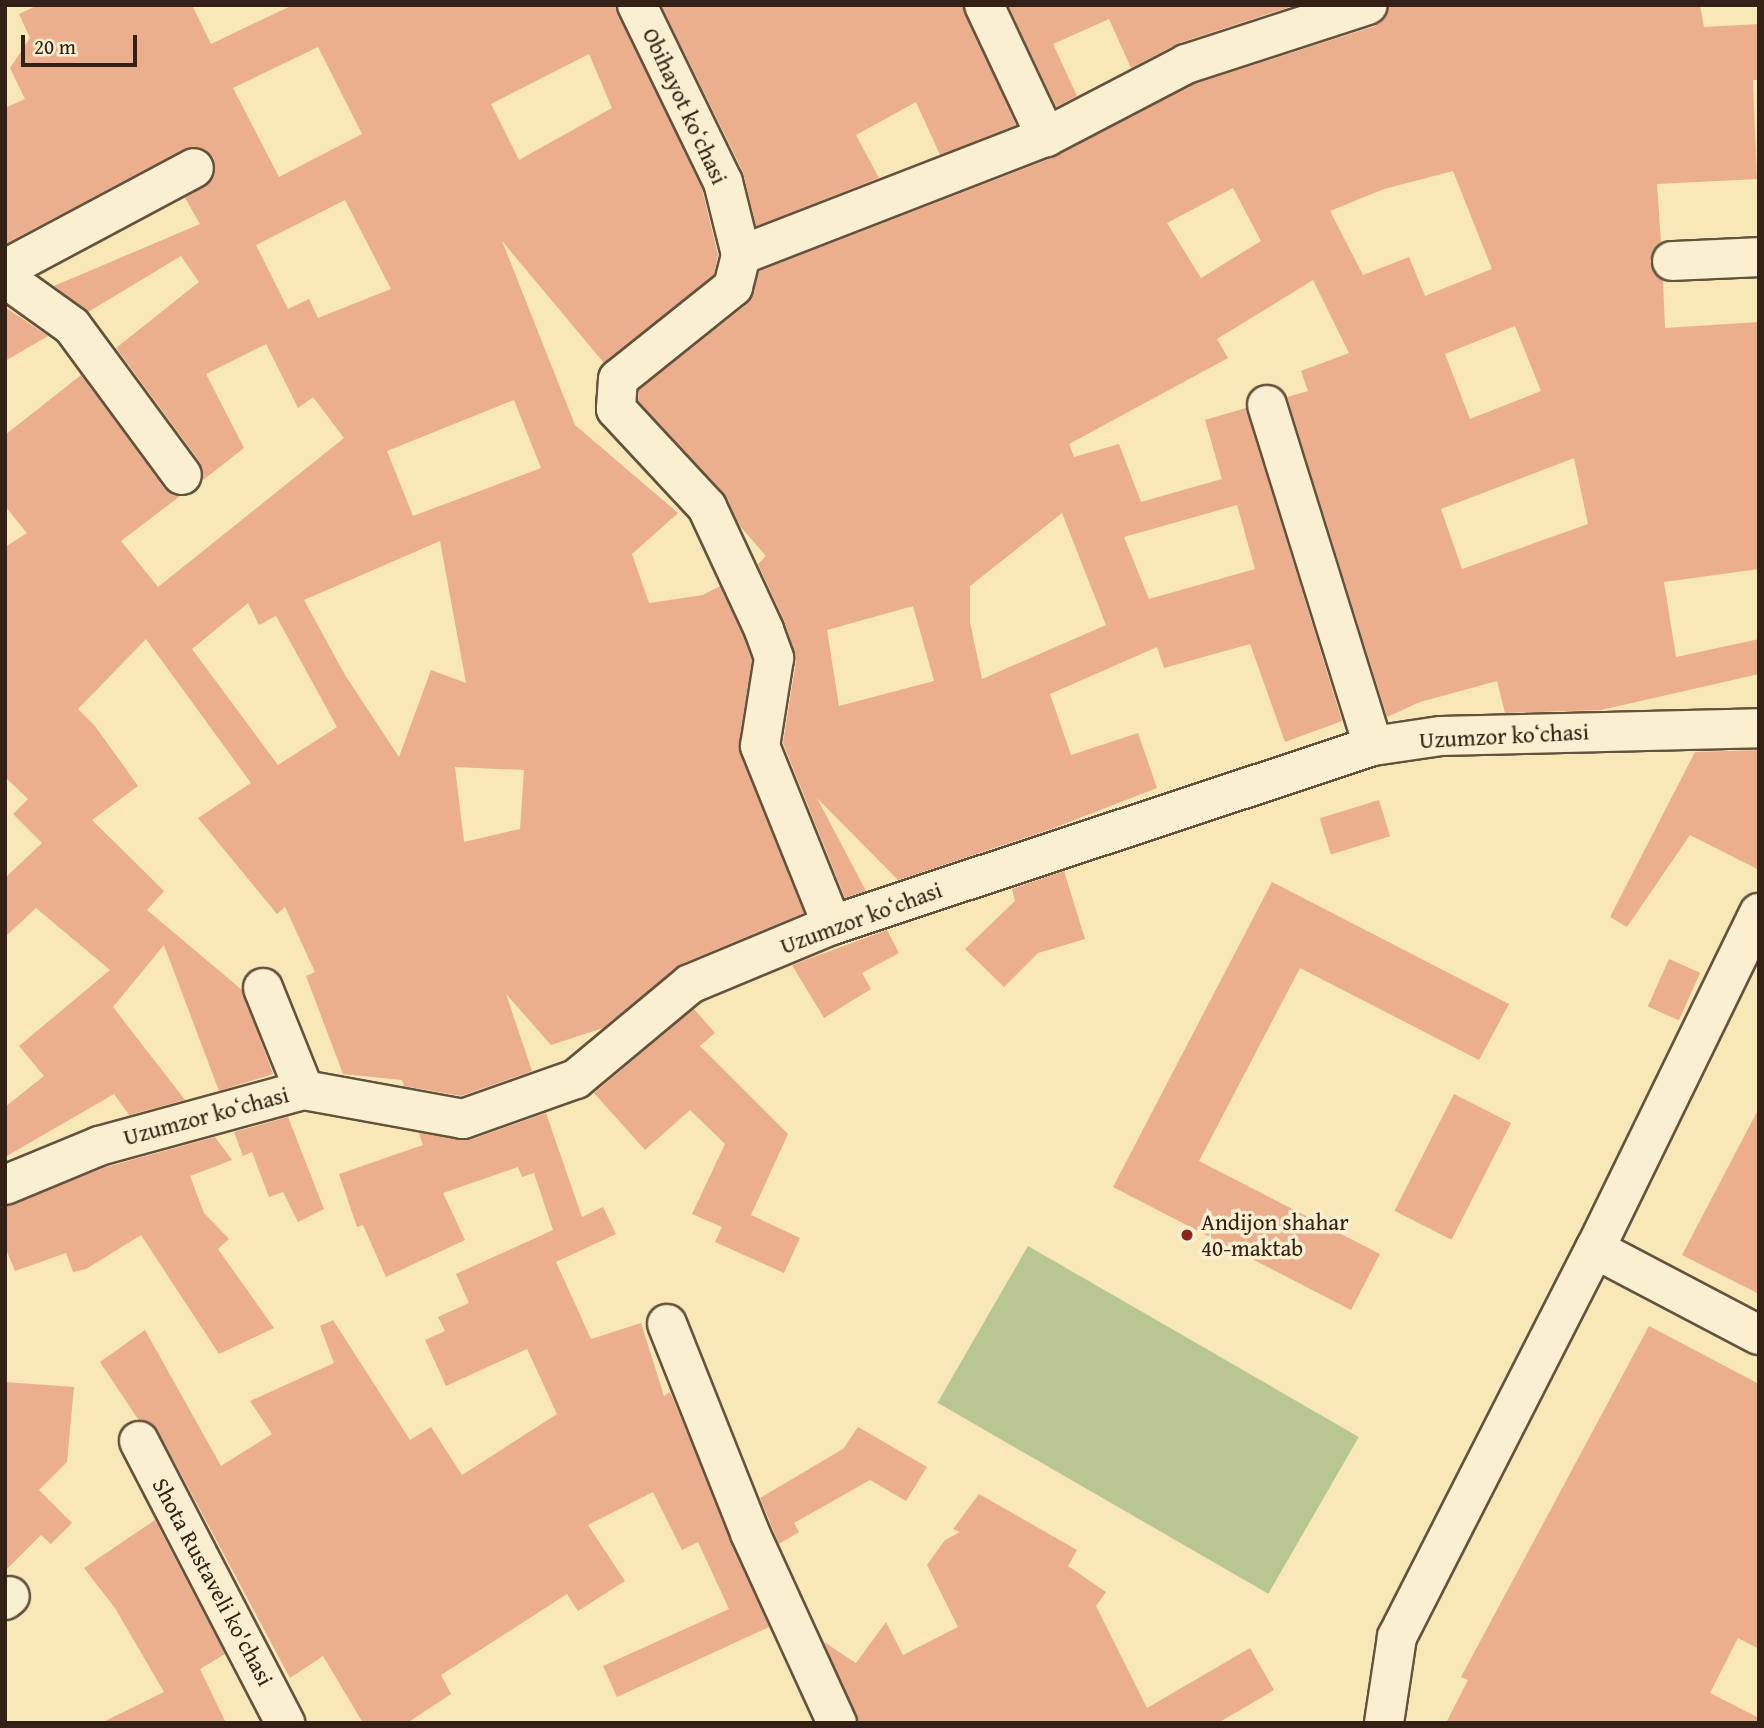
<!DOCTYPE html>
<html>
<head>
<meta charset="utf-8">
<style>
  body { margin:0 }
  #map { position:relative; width:1764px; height:1728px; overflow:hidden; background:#f8e7b7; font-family:"Gentium Book Plus",serif }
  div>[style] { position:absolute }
  .green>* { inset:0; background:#b8c792; transform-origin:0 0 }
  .building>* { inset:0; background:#ebaf8e; transform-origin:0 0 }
  .roads { filter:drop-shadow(2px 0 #64523d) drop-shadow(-2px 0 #64523d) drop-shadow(0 2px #64523d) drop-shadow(0 -2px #64523d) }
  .minor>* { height:38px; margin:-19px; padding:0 19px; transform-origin:19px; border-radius:19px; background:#faefd0 }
  .dots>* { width:19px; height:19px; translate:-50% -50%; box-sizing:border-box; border:4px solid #faefd0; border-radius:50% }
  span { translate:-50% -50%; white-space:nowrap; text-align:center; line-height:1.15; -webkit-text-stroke:7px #faefd0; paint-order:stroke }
  .street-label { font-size:23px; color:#322114 }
  .poi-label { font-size:23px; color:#322114 }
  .left { translate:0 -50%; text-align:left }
  .frame { position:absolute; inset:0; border:7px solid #322114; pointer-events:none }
  .scale { position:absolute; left:21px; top:35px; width:116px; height:32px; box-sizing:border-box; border:4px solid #322114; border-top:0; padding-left:9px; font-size:21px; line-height:24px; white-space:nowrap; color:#322114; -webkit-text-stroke:5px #faefd0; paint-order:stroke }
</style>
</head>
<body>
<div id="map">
  <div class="green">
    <div style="left:1028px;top:1246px;width:382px;height:181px;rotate:30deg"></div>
  </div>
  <div class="building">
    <div style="clip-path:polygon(evenodd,38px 5px,192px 5px,211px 44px,293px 5px,615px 5px,702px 189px,718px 255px,714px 275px,604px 363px,502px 241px,575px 425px,678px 513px,632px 554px,649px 603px,703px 595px,720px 586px,744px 638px,752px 660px,740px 753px,804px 913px,681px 964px,603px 1028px,551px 1045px,506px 994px,532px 1071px,461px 1096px,404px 1086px,402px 1080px,343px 1074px,306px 976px,315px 972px,285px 907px,277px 914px,198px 818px,251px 783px,146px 639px,78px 709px,95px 726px,138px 786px,92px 820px,164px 891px,147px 910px,242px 990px,273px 1074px,219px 1091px,164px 945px,113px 1007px,185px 1100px,129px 1115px,114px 1094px,5px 1157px,5px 1107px,44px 1076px,19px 1046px,110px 970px,36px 908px,5px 937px,5px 878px,42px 843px,13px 814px,28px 799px,5px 777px,5px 547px,27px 533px,5px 506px,5px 435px,81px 375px,164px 488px,180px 496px,121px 541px,158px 587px,344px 438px,313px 397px,298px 408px,266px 344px,206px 374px,244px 448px,203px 480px,200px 462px,116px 348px,199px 282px,181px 256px,88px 312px,54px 286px,200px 224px,185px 198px,213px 179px,214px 158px,205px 149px,184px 149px,5px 244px,5px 108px,25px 99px,10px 68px,30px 38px,19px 14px,38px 5px,318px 47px,362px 134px,279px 177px,233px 88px,318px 47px,38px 5px,589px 54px,612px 108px,519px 160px,491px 104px,589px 54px,38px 5px,345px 200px,391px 289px,318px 318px,309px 299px,288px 309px,256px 245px,345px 200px,38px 5px,514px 400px,541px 468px,413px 516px,387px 451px,514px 400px,38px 5px,440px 541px,466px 683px,431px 670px,399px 757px,345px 675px,304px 600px,440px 541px,38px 5px,248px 603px,259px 625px,276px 616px,337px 727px,278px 765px,192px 649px,248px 603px,38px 5px,455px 767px,524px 770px,520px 829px,464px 842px,455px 767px)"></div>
    <div style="clip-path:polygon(661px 5px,962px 5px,1016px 125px,940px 155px,916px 102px,856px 135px,879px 178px,756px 226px,743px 172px)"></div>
    <div style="clip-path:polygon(1008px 5px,1296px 5px,1179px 43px,1131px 68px,1109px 19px,1053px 44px,1077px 96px,1056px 107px)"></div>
    <div style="clip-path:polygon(evenodd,1389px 5px,1700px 5px,1704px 27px,1759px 24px,1759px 80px,1753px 80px,1757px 179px,1657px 184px,1661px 242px,1650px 261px,1663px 281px,1665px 328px,1759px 322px,1759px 569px,1664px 582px,1676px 657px,1759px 639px,1759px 674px,1601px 710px,1505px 713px,1497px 681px,1420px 702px,1387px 717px,1287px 397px,1308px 391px,1301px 371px,1349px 353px,1313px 280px,1217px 339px,1228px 358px,1069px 444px,1074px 457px,1119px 444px,1141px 502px,1222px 479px,1205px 420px,1246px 408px,1342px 721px,1285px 742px,1250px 644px,1164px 668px,1157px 647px,1050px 694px,1071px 755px,1138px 733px,1157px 788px,1051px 829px,898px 880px,817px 798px,866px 891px,845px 898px,783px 743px,796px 661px,785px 623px,758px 564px,766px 556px,740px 526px,723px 492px,638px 401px,639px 390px,747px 304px,759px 271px,1054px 157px,1194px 84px,1375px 26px,1385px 19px,1389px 5px,1453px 171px,1492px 269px,1425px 296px,1409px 257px,1363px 275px,1330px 211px,1384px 189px,1453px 171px,1389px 5px,1233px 188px,1261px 241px,1201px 278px,1167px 223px,1233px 188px,1389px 5px,1515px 326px,1541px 391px,1470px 419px,1445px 354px,1515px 326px,1389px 5px,1574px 458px,1588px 524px,1462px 569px,1441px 509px,1574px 458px,1389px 5px,1237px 505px,1255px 569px,1149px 599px,1124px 537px,1237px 505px,1389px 5px,1062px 513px,1106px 625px,982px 679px,970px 622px,970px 586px,1062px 513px,1389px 5px,913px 606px,934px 681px,839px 706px,827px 630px,913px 606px)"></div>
    <div style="clip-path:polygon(5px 307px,48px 336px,5px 361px)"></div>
    <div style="clip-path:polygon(1759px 750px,1759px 870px,1690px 835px,1627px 927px,1610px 917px,1695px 752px)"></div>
    <div style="left:1379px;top:800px;width:38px;height:62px;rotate:73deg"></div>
    <div style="clip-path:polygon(1064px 871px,1085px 939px,1038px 953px,1004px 987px,965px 949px,1015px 901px,1012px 889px)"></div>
    <div style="clip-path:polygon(1272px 882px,1509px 1004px,1479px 1060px,1300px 968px,1199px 1161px,1380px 1254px,1351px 1310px,1113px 1187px)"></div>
    <div style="clip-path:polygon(887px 930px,899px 953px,862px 973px,871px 989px,824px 1018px,792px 965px)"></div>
    <div style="left:1669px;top:959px;width:34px;height:52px;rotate:24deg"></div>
    <div style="clip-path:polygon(694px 1009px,715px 1033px,700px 1046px,788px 1134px,751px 1215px,800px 1238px,784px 1273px,715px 1242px,722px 1227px,692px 1214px,725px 1144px,690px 1110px,645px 1150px,594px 1093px)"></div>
    <div style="left:1454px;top:1094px;width:64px;height:131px;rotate:27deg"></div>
    <div style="clip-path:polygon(1759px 1108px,1759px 1294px,1682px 1255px)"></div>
    <div style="clip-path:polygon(546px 1113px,582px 1217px,603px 1207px,616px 1234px,556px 1262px,591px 1339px,641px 1323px,664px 1396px,670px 1392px,769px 1627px,617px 1697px,603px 1666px,729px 1609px,698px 1542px,682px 1550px,653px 1492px,588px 1525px,625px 1581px,578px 1611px,567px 1594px,441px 1675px,451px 1694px,407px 1723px,363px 1723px,323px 1656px,290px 1678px,158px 1431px,138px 1419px,100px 1362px,145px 1330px,221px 1466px,272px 1434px,250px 1401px,334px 1363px,320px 1326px,333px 1320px,410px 1440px,431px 1427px,462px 1475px,557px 1414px,527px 1349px,446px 1386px,425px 1340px,445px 1331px,438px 1317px,469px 1303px,456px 1274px,553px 1230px,534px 1173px,522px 1177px,518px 1167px,443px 1193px,465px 1240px,386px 1277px,363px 1225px,357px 1227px,339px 1174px,423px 1145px,419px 1133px,470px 1140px)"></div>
    <div style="clip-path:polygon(288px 1117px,324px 1209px,298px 1222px,283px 1192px,269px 1197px,252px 1152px,243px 1156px,234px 1132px)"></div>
    <div style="clip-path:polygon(215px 1137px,232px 1160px,190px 1176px,204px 1213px,229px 1239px,218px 1249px,274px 1328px,219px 1354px,141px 1235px,86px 1269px,73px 1272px,66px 1253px,15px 1271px,5px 1247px,5px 1206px,106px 1167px)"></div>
    <div style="clip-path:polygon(1649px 1326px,1759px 1384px,1759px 1649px,1738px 1638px,1710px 1693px,1759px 1718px,1759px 1723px,1446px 1723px,1468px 1680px,1461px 1677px)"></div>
    <div style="clip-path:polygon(5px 1382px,74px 1387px,67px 1462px,39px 1490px,72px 1523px,51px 1544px,41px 1535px,5px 1571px)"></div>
    <div style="clip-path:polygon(858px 1427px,927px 1467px,906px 1501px,870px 1480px,794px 1523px,799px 1532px,779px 1544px,760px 1498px,843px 1449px)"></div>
    <div style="clip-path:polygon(979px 1494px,1077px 1550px,1068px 1566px,1106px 1592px,1096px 1606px,1147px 1708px,1250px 1648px,1274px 1690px,1218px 1723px,858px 1723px,824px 1642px,856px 1663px,886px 1622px,903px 1655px,958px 1627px,927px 1565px,945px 1540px,960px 1532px,953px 1529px)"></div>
    <div style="clip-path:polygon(155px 1520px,225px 1654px,200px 1669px,226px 1723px,101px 1723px,164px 1692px,115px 1608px,84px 1568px)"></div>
  </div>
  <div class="roads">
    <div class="minor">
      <div style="left:637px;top:5px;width:197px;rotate:64.1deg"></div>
      <div style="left:723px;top:182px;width:75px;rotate:76.1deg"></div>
      <div style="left:741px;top:255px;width:33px;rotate:104deg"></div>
      <div style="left:733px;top:287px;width:147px;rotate:141.3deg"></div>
      <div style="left:618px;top:379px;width:30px;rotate:94deg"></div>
      <div style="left:616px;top:409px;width:134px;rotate:47.1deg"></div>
      <div style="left:707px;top:507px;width:136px;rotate:65.1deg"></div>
      <div style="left:764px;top:630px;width:30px;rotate:70deg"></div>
      <div style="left:774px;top:658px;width:89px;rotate:99deg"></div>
      <div style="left:760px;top:746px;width:193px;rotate:68.1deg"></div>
      <div style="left:984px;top:5px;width:146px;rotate:64.8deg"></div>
      <div style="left:741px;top:255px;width:327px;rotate:-21.2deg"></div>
      <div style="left:1046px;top:137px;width:158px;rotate:-27.5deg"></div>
      <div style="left:1186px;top:64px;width:191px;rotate:-18deg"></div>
      <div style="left:1672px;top:261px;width:87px;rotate:-2.6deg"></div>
      <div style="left:5px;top:269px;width:214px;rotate:-28.1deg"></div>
      <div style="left:5px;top:278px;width:82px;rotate:35.6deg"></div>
      <div style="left:72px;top:326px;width:185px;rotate:53.6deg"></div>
      <div style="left:1267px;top:405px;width:357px;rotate:72.7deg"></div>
      <div style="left:263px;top:988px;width:110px;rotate:68.1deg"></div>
      <div style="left:5px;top:1185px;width:102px;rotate:-22.5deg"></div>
      <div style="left:99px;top:1146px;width:213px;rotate:-15.3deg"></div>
      <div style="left:304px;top:1090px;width:162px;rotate:10.3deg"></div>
      <div style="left:463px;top:1119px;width:120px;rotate:-19.5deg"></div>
      <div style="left:576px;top:1079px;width:148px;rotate:-39.8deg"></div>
      <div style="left:690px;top:984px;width:154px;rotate:-22.6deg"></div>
      <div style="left:832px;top:925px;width:570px;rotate:-18.31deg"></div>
      <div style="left:1373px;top:746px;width:69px;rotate:-8.4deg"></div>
      <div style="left:1441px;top:736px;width:318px;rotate:-1.4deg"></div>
      <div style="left:1595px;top:1249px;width:185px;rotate:27.7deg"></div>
      <div style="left:667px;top:1324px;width:225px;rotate:68.3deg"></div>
      <div style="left:750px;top:1533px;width:209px;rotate:65.4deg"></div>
      <div style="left:139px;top:1441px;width:318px;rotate:62.6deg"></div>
      <div style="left:5px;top:1600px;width:6px;rotate:-39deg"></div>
      <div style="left:1384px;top:1723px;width:87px;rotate:-81.4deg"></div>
      <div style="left:1397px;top:1637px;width:436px;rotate:-63deg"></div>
      <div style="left:1595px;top:1249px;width:374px;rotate:-64deg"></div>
    </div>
  </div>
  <div class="dots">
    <div style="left:1187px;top:1235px;background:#8f2418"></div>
  </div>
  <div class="street-label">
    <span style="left:685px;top:106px;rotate:65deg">Obihayot koʻchasi</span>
    <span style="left:1504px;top:736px;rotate:-3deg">Uzumzor koʻchasi</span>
    <span style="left:861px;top:918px;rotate:-20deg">Uzumzor koʻchasi</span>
    <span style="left:206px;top:1116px;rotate:-15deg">Uzumzor koʻchasi</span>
    <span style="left:213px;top:1582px;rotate:62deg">Shota Rustaveli ko'chasi</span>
  </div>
  <div class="poi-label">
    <span class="left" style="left:1201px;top:1235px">Andijon shahar<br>40-maktab</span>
  </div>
  <div class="frame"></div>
  <div class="scale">20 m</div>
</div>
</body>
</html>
